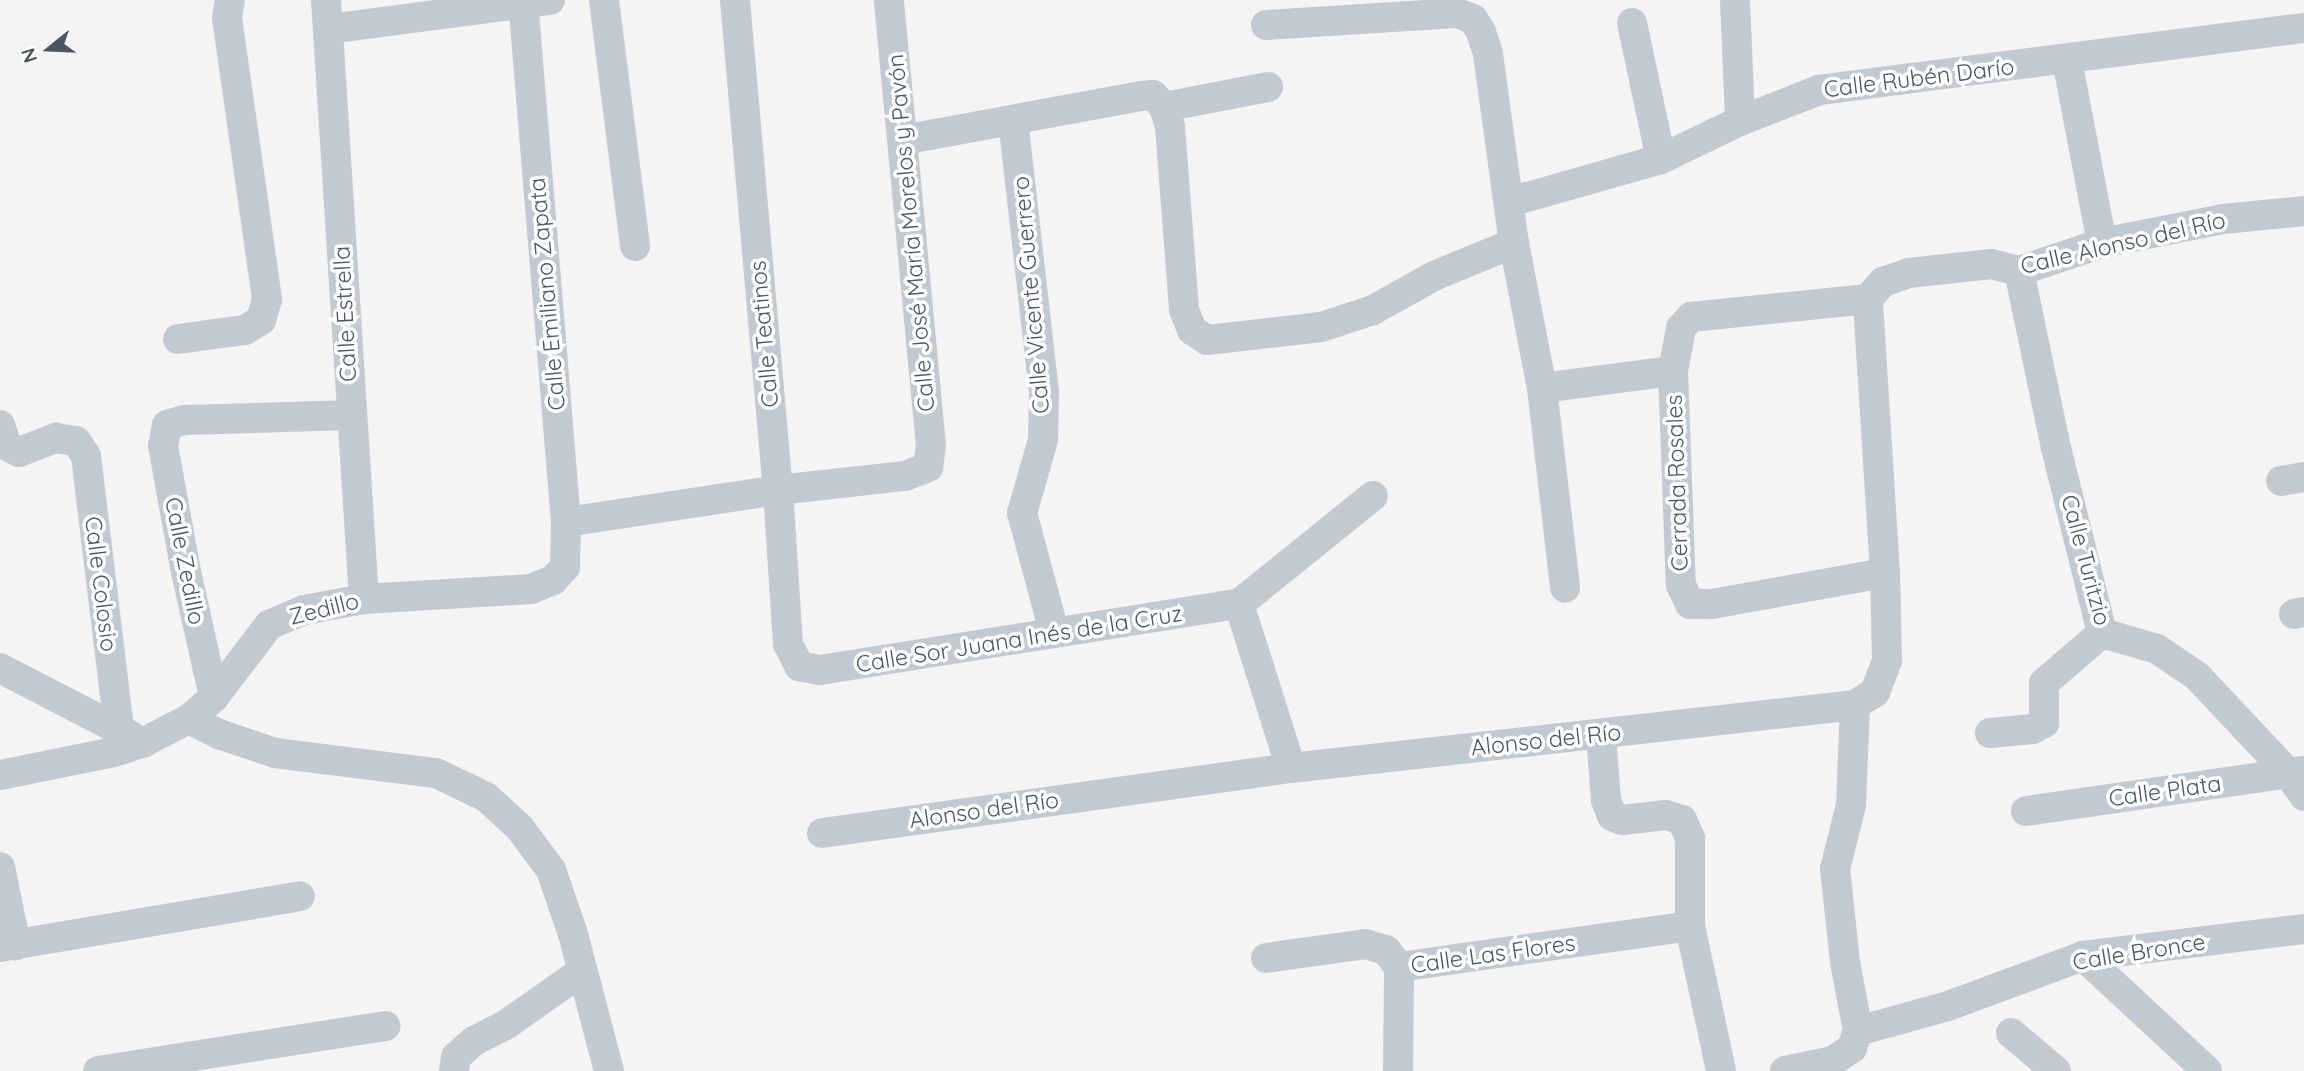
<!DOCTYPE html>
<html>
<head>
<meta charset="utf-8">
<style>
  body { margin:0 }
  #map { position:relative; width:2304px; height:1071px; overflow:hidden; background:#f5f3f3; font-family:Quicksand,sans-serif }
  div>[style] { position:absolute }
  .street>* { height:30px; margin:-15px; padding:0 15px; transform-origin:15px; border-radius:15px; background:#c1cad2 }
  span { translate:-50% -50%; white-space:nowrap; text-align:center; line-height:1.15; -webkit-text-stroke:7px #fff; paint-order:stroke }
  .street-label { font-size:23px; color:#4a5661 }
  .north { position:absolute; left:14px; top:14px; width:70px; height:70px; -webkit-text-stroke:5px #fff; paint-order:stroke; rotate:252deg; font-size:19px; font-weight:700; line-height:28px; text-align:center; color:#4a5661 }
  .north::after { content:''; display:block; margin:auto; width:24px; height:32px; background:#4a5661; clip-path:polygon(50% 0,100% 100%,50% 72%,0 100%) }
</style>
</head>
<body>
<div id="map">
  <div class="street">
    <div style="left:326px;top:0;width:600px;rotate:86.37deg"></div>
    <div style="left:604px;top:0;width:248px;rotate:82.8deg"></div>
    <div style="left:735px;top:0;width:492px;rotate:85deg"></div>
    <div style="left:778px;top:490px;width:154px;rotate:86.3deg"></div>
    <div style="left:788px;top:644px;width:25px;rotate:63deg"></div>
    <div style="left:799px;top:666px;width:21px;rotate:11deg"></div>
    <div style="left:820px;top:670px;width:424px;rotate:-9deg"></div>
    <div style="left:1239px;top:604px;width:172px;rotate:-38.9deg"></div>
    <div style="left:1735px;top:0;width:121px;rotate:87.6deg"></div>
    <div style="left:1632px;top:23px;width:139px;rotate:78deg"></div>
    <div style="left:1266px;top:25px;width:191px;rotate:-3.6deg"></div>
    <div style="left:1457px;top:13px;width:17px;rotate:21deg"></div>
    <div style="left:1473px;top:19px;width:15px;rotate:58deg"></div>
    <div style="left:1481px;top:32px;width:23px;rotate:72deg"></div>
    <div style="left:1488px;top:54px;width:191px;rotate:82.2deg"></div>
    <div style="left:1514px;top:243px;width:148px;rotate:79.1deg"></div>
    <div style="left:1542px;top:388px;width:201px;rotate:83.4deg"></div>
    <div style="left:329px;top:29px;width:223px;rotate:-7.5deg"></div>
    <div style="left:2067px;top:60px;width:186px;rotate:79.2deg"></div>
    <div style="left:1164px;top:107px;width:21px;rotate:73deg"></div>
    <div style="left:1170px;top:127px;width:184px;rotate:85.6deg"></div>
    <div style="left:1184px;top:310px;width:22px;rotate:68deg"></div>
    <div style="left:1192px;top:330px;width:18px;rotate:34deg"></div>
    <div style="left:1207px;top:340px;width:115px;rotate:-6.5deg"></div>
    <div style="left:1321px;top:327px;width:55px;rotate:-18.1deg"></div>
    <div style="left:1373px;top:310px;width:70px;rotate:-29.1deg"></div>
    <div style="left:1434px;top:276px;width:87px;rotate:-22.4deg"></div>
    <div style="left:1013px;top:120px;width:273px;rotate:83.5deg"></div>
    <div style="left:1044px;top:391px;width:49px;rotate:91.2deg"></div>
    <div style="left:1043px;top:440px;width:76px;rotate:106deg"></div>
    <div style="left:1022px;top:513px;width:123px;rotate:74.9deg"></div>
    <div style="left:903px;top:140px;width:242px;rotate:-10.5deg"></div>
    <div style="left:1141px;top:96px;width:12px;rotate:-5deg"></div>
    <div style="left:1153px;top:95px;width:16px;rotate:47deg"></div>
    <div style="left:1164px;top:107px;width:106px;rotate:-10.9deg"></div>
    <div style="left:1510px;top:202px;width:157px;rotate:-15.9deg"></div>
    <div style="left:1661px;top:159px;width:88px;rotate:-25.7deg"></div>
    <div style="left:1740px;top:121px;width:85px;rotate:-21.4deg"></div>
    <div style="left:1819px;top:90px;width:489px;rotate:-7.3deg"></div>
    <div style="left:2019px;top:271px;width:181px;rotate:78.2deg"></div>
    <div style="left:2056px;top:448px;width:191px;rotate:76deg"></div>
    <div style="left:1868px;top:299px;width:178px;rotate:174.2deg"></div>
    <div style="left:1691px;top:317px;width:15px;rotate:132deg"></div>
    <div style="left:1681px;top:328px;width:44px;rotate:100.5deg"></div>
    <div style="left:1673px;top:371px;width:214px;rotate:87.9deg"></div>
    <div style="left:1681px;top:585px;width:21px;rotate:65deg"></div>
    <div style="left:1690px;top:604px;width:22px"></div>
    <div style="left:1712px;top:604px;width:176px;rotate:-10.2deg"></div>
    <div style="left:1868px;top:299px;width:23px;rotate:-49deg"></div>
    <div style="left:1883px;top:282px;width:28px;rotate:-19deg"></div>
    <div style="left:1909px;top:273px;width:83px;rotate:-6.2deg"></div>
    <div style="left:1992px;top:264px;width:28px;rotate:15deg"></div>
    <div style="left:2019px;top:271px;width:88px;rotate:-18.6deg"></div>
    <div style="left:2102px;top:243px;width:123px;rotate:-11.2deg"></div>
    <div style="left:2223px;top:219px;width:81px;rotate:-5.6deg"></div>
    <div style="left:178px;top:339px;width:68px;rotate:-7.7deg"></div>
    <div style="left:245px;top:330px;width:19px;rotate:-32deg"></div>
    <div style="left:261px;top:320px;width:22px;rotate:-74deg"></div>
    <div style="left:267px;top:299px;width:284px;rotate:-98.1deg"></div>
    <div style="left:227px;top:18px;width:18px;rotate:-81deg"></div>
    <div style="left:1542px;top:388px;width:132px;rotate:-7.4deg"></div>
    <div style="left:0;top:425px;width:22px;rotate:72deg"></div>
    <div style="left:7px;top:446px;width:13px;rotate:27deg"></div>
    <div style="left:19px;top:452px;width:40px;rotate:-21deg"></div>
    <div style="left:56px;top:438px;width:20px;rotate:9deg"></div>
    <div style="left:76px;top:441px;width:18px;rotate:56deg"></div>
    <div style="left:86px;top:456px;width:276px;rotate:83.1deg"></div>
    <div style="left:2281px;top:481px;width:23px;rotate:-10deg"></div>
    <div style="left:566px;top:522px;width:214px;rotate:-8.6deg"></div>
    <div style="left:778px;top:490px;width:128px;rotate:-6.3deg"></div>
    <div style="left:905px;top:476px;width:25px;rotate:-21deg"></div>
    <div style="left:928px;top:467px;width:21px;rotate:-82deg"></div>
    <div style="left:931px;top:446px;width:448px;rotate:-95.4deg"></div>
    <div style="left:1239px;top:604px;width:172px;rotate:72.4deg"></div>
    <div style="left:2294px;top:614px;width:10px;rotate:-11deg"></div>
    <div style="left:2102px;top:633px;width:57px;rotate:16.2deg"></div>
    <div style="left:2157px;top:649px;width:48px;rotate:34deg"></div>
    <div style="left:2197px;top:676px;width:133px;rotate:46.8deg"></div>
    <div style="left:2288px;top:773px;width:28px;rotate:55deg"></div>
    <div style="left:0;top:668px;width:148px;rotate:27.4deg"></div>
    <div style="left:214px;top:697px;width:128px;rotate:-102.6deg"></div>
    <div style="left:186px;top:572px;width:128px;rotate:-100.3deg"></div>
    <div style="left:163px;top:446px;width:21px;rotate:-79deg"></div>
    <div style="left:167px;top:425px;width:19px;rotate:-16deg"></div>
    <div style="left:185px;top:420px;width:166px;rotate:-1.7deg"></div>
    <div style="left:189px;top:719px;width:34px;rotate:27deg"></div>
    <div style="left:219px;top:734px;width:59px;rotate:18.7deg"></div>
    <div style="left:275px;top:753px;width:162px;rotate:7.1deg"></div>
    <div style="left:436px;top:773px;width:55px;rotate:25.6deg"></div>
    <div style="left:486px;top:797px;width:45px;rotate:42.3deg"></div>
    <div style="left:519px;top:827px;width:54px;rotate:53.3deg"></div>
    <div style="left:551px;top:870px;width:68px;rotate:71deg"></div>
    <div style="left:573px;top:934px;width:142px;rotate:75.3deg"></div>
    <div style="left:1990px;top:733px;width:43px;rotate:-5.3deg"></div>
    <div style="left:2033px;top:729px;width:13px;rotate:-29deg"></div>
    <div style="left:2044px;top:723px;width:40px;rotate:-90deg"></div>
    <div style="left:2044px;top:683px;width:77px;rotate:-40.8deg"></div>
    <div style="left:1601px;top:734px;width:66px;rotate:85.7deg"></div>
    <div style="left:1606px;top:800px;width:17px;rotate:69deg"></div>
    <div style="left:1612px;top:816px;width:11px;rotate:22deg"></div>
    <div style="left:1622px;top:820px;width:44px;rotate:-6.5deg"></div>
    <div style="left:1666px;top:815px;width:17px;rotate:17deg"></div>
    <div style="left:1682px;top:820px;width:20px;rotate:66deg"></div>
    <div style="left:1690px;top:838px;width:88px;rotate:90deg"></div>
    <div style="left:1690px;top:926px;width:148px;rotate:77.9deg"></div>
    <div style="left:0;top:775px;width:116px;rotate:-11.4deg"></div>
    <div style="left:114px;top:752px;width:32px;rotate:-18deg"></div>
    <div style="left:144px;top:742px;width:51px;rotate:-27.1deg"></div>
    <div style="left:189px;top:719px;width:33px;rotate:-41deg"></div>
    <div style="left:214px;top:697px;width:91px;rotate:-52.6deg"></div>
    <div style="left:269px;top:625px;width:38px;rotate:-23deg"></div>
    <div style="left:304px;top:610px;width:61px;rotate:-10.4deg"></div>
    <div style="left:364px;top:599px;width:167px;rotate:-3.4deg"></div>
    <div style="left:531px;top:589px;width:24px;rotate:-22deg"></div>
    <div style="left:553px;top:580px;width:18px;rotate:-47deg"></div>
    <div style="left:565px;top:567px;width:45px;rotate:-88.7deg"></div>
    <div style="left:566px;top:522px;width:524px;rotate:-94.71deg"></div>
    <div style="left:2026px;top:811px;width:281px;rotate:-8.2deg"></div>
    <div style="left:822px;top:833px;width:473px;rotate:-7.9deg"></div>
    <div style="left:1291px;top:768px;width:568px;rotate:-6.37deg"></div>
    <div style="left:1855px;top:705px;width:24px;rotate:-33deg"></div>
    <div style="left:1875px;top:692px;width:34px;rotate:-69deg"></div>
    <div style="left:1887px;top:660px;width:87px;rotate:-91.3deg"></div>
    <div style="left:1885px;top:573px;width:275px;rotate:-93.6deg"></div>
    <div style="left:0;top:867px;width:80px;rotate:78.4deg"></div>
    <div style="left:0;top:947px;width:304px;rotate:-9.6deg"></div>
    <div style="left:2083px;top:956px;width:169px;rotate:42.8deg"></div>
    <div style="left:1266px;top:958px;width:100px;rotate:-8deg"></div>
    <div style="left:1365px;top:944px;width:22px;rotate:16deg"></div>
    <div style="left:1386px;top:950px;width:21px;rotate:53deg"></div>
    <div style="left:1399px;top:967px;width:294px;rotate:-8deg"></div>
    <div style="left:1858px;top:1031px;width:93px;rotate:-15.5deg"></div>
    <div style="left:1948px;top:1006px;width:144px;rotate:-20.3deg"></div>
    <div style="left:2083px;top:956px;width:223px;rotate:-7deg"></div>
    <div style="left:2011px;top:1033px;width:59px;rotate:40.2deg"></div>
    <div style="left:98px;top:1071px;width:291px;rotate:-8.9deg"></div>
    <div style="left:454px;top:1071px;width:14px;rotate:-82deg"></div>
    <div style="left:456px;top:1057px;width:24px;rotate:-42deg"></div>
    <div style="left:474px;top:1041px;width:37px;rotate:-27deg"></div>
    <div style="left:507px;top:1024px;width:92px;rotate:-35.2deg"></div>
    <div style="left:1398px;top:1071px;width:104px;rotate:-89.4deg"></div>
    <div style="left:1785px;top:1071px;width:49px;rotate:-11.8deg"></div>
    <div style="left:1833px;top:1061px;width:23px;rotate:-34deg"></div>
    <div style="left:1852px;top:1048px;width:18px;rotate:-71deg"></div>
    <div style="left:1858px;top:1031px;width:70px;rotate:-100.7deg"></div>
    <div style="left:1845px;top:962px;width:94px;rotate:-96.1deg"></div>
    <div style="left:1835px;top:869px;width:66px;rotate:-76deg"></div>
    <div style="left:1851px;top:805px;width:100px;rotate:-87.7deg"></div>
  </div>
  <div class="street-label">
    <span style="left:1919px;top:78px;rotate:-7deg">Calle Rubén Darío</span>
    <span style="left:911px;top:233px;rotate:-95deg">Calle José María Morelos y Pavón</span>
    <span style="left:2123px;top:243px;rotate:-13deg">Calle Alonso del Río</span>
    <span style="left:547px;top:294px;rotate:-95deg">Calle Emiliano Zapata</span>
    <span style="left:1031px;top:295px;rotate:-95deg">Calle Vicente Guerrero</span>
    <span style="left:345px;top:314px;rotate:-93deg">Calle Estrella</span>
    <span style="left:764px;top:334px;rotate:-95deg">Calle Teatinos</span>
    <span style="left:1677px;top:483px;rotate:-92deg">Cerrada Rosales</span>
    <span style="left:2086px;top:560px;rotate:75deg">Calle Turitzio</span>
    <span style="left:185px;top:561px;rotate:79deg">Calle Zedillo</span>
    <span style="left:101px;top:584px;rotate:83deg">Calle Colosio</span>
    <span style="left:324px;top:609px;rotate:-14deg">Zedillo</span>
    <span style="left:1019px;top:639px;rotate:-9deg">Calle Sor Juana Inés de la Cruz</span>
    <span style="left:1546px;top:740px;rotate:-6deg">Alonso del Río</span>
    <span style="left:2165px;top:791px;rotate:-8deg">Calle Plata</span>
    <span style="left:984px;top:810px;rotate:-8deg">Alonso del Río</span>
    <span style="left:2139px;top:952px;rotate:-9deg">Calle Bronce</span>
    <span style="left:1493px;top:954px;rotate:-8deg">Calle Las Flores</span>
  </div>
  <div class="north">N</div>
</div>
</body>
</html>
